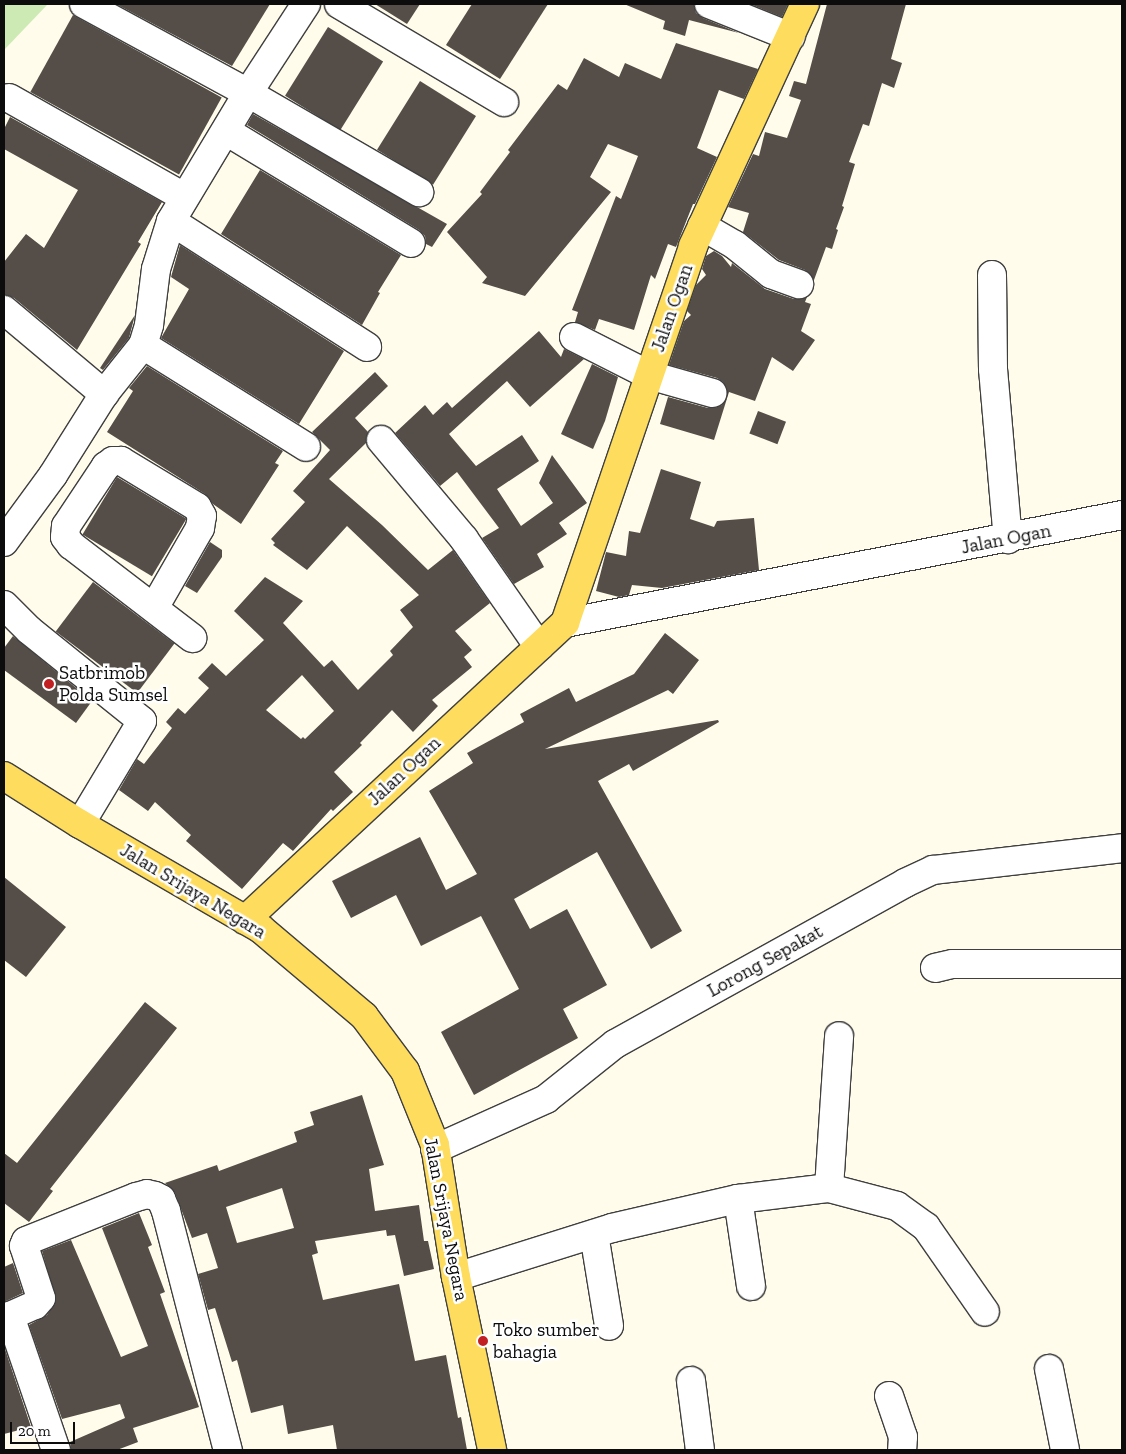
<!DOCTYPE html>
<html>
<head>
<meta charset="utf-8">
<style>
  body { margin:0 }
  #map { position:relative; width:1126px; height:1454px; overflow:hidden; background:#fffceb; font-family:"Zilla Slab",serif }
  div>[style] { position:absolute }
  .green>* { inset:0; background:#ceeab4 }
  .building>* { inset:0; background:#554e48; transform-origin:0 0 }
  .roads { filter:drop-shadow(1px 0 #3f3f3f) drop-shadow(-1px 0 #3f3f3f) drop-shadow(0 1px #3f3f3f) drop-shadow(0 -1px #3f3f3f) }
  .minor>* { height:28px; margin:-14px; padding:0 14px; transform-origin:14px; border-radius:14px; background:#fff }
  .major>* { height:28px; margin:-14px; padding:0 14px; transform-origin:14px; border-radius:14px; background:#fedc5d }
  .dots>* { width:14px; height:14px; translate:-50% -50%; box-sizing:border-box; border:2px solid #fff; border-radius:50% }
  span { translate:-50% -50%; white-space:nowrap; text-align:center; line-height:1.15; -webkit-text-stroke:5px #fff; paint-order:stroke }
  .street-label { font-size:19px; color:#0c0c0c }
  .poi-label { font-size:19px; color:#0c0c0c }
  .left { translate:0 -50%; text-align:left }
  .frame { position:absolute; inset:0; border:5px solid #0c0c0c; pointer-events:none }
  .scale { position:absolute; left:10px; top:1422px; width:65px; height:22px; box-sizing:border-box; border:2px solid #0c0c0c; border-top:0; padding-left:6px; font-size:15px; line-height:18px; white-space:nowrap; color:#0c0c0c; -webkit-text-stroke:4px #fff; paint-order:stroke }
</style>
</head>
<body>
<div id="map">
  <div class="green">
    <div style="clip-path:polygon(4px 4px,48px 4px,4px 50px)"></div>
  </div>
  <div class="building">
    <div style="clip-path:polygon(116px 4px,270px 4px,232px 66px)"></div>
    <div style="clip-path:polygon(375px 4px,420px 4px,407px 24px)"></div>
    <div style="clip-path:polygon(472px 4px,548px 4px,500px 79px,446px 45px)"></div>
    <div style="clip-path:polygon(624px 4px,694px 4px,696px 13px,703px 18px,739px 33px,689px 20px,685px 36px,663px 29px,665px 21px)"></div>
    <div style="clip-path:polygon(750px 4px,788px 4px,782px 17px)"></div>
    <div style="clip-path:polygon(827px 4px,906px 4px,891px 59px,902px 63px,894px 88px,882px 83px,869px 126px,863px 124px,849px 162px,855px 164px,842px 206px,844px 207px,836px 229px,838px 230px,832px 249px,826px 247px,814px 280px,805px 270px,779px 260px,743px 232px,749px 213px,728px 207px,753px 154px,759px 156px,765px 132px,787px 138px,801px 100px,789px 96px,794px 81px,806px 84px)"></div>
    <div style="left:73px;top:15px;width:170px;height:88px;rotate:29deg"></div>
    <div style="left:328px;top:27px;width:65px;height:81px;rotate:32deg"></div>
    <div style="clip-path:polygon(676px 43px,758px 69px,744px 99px,719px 90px,697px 148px,717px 157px,695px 204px,693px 204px,676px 247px,668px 244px,655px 279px,651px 275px,634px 330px,599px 319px,595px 330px,575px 322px,578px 312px,572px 310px,616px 196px,621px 199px,638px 156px,608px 144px,590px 177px,611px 192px,525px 296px,482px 283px,487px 277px,447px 232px,482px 194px,480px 192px,510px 152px,508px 150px,558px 84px,567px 90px,584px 58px,619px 77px,625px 63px,661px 79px)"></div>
    <div style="left:420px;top:81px;width:66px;height:81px;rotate:32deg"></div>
    <div style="clip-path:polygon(253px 114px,447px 224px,432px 247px,426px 244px,425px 236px,419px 230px,247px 125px)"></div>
    <div style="clip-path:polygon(10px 117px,162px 202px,138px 242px,141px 244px,77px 350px,14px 298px,4px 295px,4px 262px,26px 234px,44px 248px,78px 190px,4px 149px,4px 129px)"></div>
    <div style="clip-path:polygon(260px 170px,401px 255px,378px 292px,380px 293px,362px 325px,221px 234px)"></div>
    <div style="clip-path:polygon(180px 245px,344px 351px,299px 424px,161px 338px,189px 289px,171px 277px)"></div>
    <div style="clip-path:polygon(714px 251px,722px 256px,731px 267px,732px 263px,765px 289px,794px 299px,807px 297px,805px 302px,811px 304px,801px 331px,815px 340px,793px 371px,772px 357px,755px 401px,729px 392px,714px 440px,660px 424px,668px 397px,708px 408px,715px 408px,722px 405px,727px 398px,727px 389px,723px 382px,717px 378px,669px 365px,684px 321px,691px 315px,687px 311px,696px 285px,706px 275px,702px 269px,706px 256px)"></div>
    <div style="clip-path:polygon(135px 315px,129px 338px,103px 370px,100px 368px)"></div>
    <div style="clip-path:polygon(539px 331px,561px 357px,564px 349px,584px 359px,530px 407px,507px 381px,449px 434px,476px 466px,522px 435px,539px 461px,497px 489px,521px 526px,553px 503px,539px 483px,552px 455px,587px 503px,559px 523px,567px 534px,537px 554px,544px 567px,514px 584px,482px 538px,499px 528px,457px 472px,440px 486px,395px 433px,425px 405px,433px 415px,447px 402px,452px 408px)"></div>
    <div style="clip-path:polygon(592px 364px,618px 377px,605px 421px,593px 449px,561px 434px)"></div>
    <div style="clip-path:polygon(147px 366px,283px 451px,275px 463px,279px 465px,241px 524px,213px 504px,205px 494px,107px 432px,133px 391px,129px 388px)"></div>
    <div style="clip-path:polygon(evenodd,375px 372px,388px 386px,355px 418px,368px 432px,366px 443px,329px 479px,382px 525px,428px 570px,453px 550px,490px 603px,455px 631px,472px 650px,464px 657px,472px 667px,432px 700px,438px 706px,413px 732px,392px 710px,360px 743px,362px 745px,334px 772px,353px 792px,333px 811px,331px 809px,293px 851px,283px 843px,242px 889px,186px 841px,191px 835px,155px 802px,148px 811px,119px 790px,137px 759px,144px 764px,172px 728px,166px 722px,178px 708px,185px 714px,209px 688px,198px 678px,212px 663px,226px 676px,264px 640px,234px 611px,265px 577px,303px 601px,283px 623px,324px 667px,332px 660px,358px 690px,393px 655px,390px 651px,413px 627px,400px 610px,419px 595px,347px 526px,307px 570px,273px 545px,275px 543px,271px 539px,305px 502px,293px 491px,330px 450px,312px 432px,375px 372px,302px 675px,334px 711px,305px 739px,303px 737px,301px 739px,266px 710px,302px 675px)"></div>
    <div style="left:758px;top:411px;width:30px;height:24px;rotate:21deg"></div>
    <div style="clip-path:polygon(661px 469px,701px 482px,690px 519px,714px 527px,717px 521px,754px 518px,759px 570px,662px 588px,632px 585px,629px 595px,619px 597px,596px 591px,606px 552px,626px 556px,629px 531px,640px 533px)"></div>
    <div style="left:117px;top:477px;width:81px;height:67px;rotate:31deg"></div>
    <div style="clip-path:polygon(210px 542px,222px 550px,222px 557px,197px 593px,185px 586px)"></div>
    <div style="left:93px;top:582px;width:102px;height:62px;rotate:37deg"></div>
    <div style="clip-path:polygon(665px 633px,699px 660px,673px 694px,668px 690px,545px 749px,718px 720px,719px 722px,633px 771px,629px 764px,598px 781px,682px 931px,651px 949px,597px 852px,514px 899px,530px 929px,567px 909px,607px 985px,563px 1009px,578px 1038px,474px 1095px,441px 1032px,519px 989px,481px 916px,421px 946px,396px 895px,351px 918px,332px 881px,420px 837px,446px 890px,477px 874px,429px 791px,473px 763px,467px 753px,524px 722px,520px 714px,569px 688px,576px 702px,634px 674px)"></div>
    <div style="clip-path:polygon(13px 636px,92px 701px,76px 723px,4px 670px,4px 648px)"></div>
    <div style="clip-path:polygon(4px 877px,66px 927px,26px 977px,4px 960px)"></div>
    <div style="clip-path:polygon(145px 1002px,177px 1028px,50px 1189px,53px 1191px,29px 1222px,4px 1203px,4px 1153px,17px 1163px)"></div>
    <div style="clip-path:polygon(evenodd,362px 1095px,384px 1165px,369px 1169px,375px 1211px,419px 1205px,424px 1241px,428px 1241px,434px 1269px,404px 1276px,395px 1235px,387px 1236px,386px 1230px,315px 1241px,318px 1253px,312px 1255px,323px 1300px,399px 1284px,415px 1361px,446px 1355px,458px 1418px,461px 1417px,467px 1450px,337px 1450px,333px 1425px,288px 1434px,283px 1405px,251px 1413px,237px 1360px,232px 1362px,215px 1308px,208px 1310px,198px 1274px,218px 1268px,207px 1233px,192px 1238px,175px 1193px,165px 1183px,217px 1165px,219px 1171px,297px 1142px,294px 1132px,314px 1125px,310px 1112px,362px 1095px,282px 1188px,294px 1228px,237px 1243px,226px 1207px,282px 1188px)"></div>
    <div style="clip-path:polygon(139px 1213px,152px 1245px,148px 1247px,165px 1292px,160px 1294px,199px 1407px,133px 1428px,138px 1442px,117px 1450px,71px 1450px,70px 1442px,125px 1418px,120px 1404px,62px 1419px,29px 1325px,47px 1315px,56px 1301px,42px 1251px,71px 1240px,121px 1357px,148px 1346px,102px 1228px)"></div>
    <div style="clip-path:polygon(13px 1263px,23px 1293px,4px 1302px,4px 1267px)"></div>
    <div style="clip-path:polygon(4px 1346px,31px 1427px,4px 1434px)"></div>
  </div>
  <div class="roads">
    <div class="minor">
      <div style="left:84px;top:4px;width:187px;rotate:28.5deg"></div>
      <div style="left:248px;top:93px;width:198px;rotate:30.1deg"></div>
      <div style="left:339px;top:4px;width:192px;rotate:30.7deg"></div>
      <div style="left:709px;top:4px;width:88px;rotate:21.9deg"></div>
      <div style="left:9px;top:98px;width:201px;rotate:29.5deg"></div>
      <div style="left:226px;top:131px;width:216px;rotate:31.2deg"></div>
      <div style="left:171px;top:221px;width:233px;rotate:32.7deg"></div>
      <div style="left:702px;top:226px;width:38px;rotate:30deg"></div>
      <div style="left:735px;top:245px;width:46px;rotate:38.9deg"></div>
      <div style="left:771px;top:274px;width:30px;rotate:20deg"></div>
      <div style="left:992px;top:275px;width:94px;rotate:89.4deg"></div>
      <div style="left:993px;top:369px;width:171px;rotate:85deg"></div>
      <div style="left:4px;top:310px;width:131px;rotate:40deg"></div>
      <div style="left:574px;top:337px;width:84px;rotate:26.9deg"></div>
      <div style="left:649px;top:375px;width:66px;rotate:15.9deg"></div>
      <div style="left:143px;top:345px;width:192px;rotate:32deg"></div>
      <div style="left:381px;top:440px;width:129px;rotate:50deg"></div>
      <div style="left:464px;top:539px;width:131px;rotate:55.2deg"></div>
      <div style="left:4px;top:542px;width:83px;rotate:-53.8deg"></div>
      <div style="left:53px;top:475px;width:96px;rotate:-57.8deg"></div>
      <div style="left:104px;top:394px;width:63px;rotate:-51.5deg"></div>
      <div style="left:143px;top:345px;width:21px;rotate:-73deg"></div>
      <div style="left:149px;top:325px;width:56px;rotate:-82.9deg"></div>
      <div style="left:156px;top:269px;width:50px;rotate:-72.6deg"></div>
      <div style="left:171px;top:221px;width:149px;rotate:-59deg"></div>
      <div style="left:248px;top:93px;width:106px;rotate:-56.9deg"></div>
      <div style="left:4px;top:605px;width:35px;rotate:45deg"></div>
      <div style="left:29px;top:630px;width:145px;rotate:38.8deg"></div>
      <div style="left:142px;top:721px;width:120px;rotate:121deg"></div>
      <div style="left:154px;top:608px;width:92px;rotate:-60.1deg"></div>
      <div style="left:200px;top:528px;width:12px;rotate:-81deg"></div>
      <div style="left:202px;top:516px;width:10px;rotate:-119deg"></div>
      <div style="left:197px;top:507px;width:89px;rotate:-148.8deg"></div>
      <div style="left:121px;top:461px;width:8px;rotate:180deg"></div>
      <div style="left:113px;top:461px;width:9px;rotate:144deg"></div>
      <div style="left:106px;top:466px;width:72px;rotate:123.7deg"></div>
      <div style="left:66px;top:526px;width:11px;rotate:95deg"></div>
      <div style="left:65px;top:537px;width:10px;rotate:53deg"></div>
      <div style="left:71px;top:545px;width:153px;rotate:37.5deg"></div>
      <div style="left:565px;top:623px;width:567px;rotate:-10.97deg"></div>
      <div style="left:935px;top:968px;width:18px;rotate:-13deg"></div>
      <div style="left:953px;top:964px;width:169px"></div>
      <div style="left:435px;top:1149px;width:122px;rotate:-24.2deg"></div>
      <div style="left:546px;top:1099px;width:88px;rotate:-38.6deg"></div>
      <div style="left:615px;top:1044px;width:332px;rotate:-29deg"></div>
      <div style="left:905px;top:883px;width:31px;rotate:-25deg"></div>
      <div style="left:933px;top:870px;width:190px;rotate:-6.6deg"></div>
      <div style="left:829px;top:1188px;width:152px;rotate:-86.2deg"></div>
      <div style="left:738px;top:1199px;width:88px;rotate:81.5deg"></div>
      <div style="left:594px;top:1234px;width:93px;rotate:80.7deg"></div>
      <div style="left:456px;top:1277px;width:164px;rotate:-17.4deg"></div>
      <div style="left:612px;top:1228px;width:129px;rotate:-13deg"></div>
      <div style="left:738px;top:1199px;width:92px;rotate:-6.9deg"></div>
      <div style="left:829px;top:1188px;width:70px;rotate:14.8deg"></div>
      <div style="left:897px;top:1206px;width:36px;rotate:36deg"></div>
      <div style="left:926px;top:1227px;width:103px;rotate:55.2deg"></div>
      <div style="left:10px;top:1316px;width:27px;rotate:-24deg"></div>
      <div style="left:35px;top:1305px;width:9px;rotate:-49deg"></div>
      <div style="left:41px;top:1298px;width:55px;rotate:-108.1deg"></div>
      <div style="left:24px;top:1246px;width:5px;rotate:-68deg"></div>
      <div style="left:26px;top:1241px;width:118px;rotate:-21.8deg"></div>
      <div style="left:136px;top:1197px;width:11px;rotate:-15deg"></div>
      <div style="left:147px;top:1194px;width:8px;rotate:14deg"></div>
      <div style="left:155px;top:1196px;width:7px;rotate:27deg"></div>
      <div style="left:161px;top:1199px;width:13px;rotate:67deg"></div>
      <div style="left:166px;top:1211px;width:247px;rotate:75.5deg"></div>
      <div style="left:4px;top:1318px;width:6px;rotate:-18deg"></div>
      <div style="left:10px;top:1316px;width:142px;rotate:71.1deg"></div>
      <div style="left:1049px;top:1369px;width:83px;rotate:78.8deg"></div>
      <div style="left:691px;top:1381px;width:70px;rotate:82.6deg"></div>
      <div style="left:889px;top:1396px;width:43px;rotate:71.1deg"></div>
      <div style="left:903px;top:1437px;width:13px;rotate:94deg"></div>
    </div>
    <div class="major">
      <div style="left:4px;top:776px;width:90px;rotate:32.3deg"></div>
      <div style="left:80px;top:824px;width:209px;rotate:30.1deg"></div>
      <div style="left:261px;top:929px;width:135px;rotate:40.2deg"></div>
      <div style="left:364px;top:1016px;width:69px;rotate:53.3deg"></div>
      <div style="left:405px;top:1071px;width:80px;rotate:67.9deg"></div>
      <div style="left:435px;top:1145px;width:134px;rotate:81deg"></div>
      <div style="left:456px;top:1277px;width:177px;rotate:78.2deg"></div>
      <div style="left:245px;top:920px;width:437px;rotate:-42.9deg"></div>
      <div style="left:565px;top:623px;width:398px;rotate:-71.2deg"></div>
      <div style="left:693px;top:246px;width:267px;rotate:-65.2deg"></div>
    </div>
  </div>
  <div class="dots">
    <div style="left:49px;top:684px;background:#c11f22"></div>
    <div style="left:483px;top:1341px;background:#c11f22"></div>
  </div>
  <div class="street-label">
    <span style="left:672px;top:308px;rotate:-71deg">Jalan Ogan</span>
    <span style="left:1006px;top:539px;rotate:-11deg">Jalan Ogan</span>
    <span style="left:404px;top:771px;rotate:-43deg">Jalan Ogan</span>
    <span style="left:193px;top:891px;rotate:31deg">Jalan Srijaya Negara</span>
    <span style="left:765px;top:961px;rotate:-29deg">Lorong Sepakat</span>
    <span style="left:446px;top:1219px;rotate:79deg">Jalan Srijaya Negara</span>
  </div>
  <div class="poi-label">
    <span class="left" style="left:59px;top:684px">Satbrimob<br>Polda Sumsel</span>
    <span class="left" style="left:493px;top:1341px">Toko sumber<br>bahagia</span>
  </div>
  <div class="frame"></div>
  <div class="scale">20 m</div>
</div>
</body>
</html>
